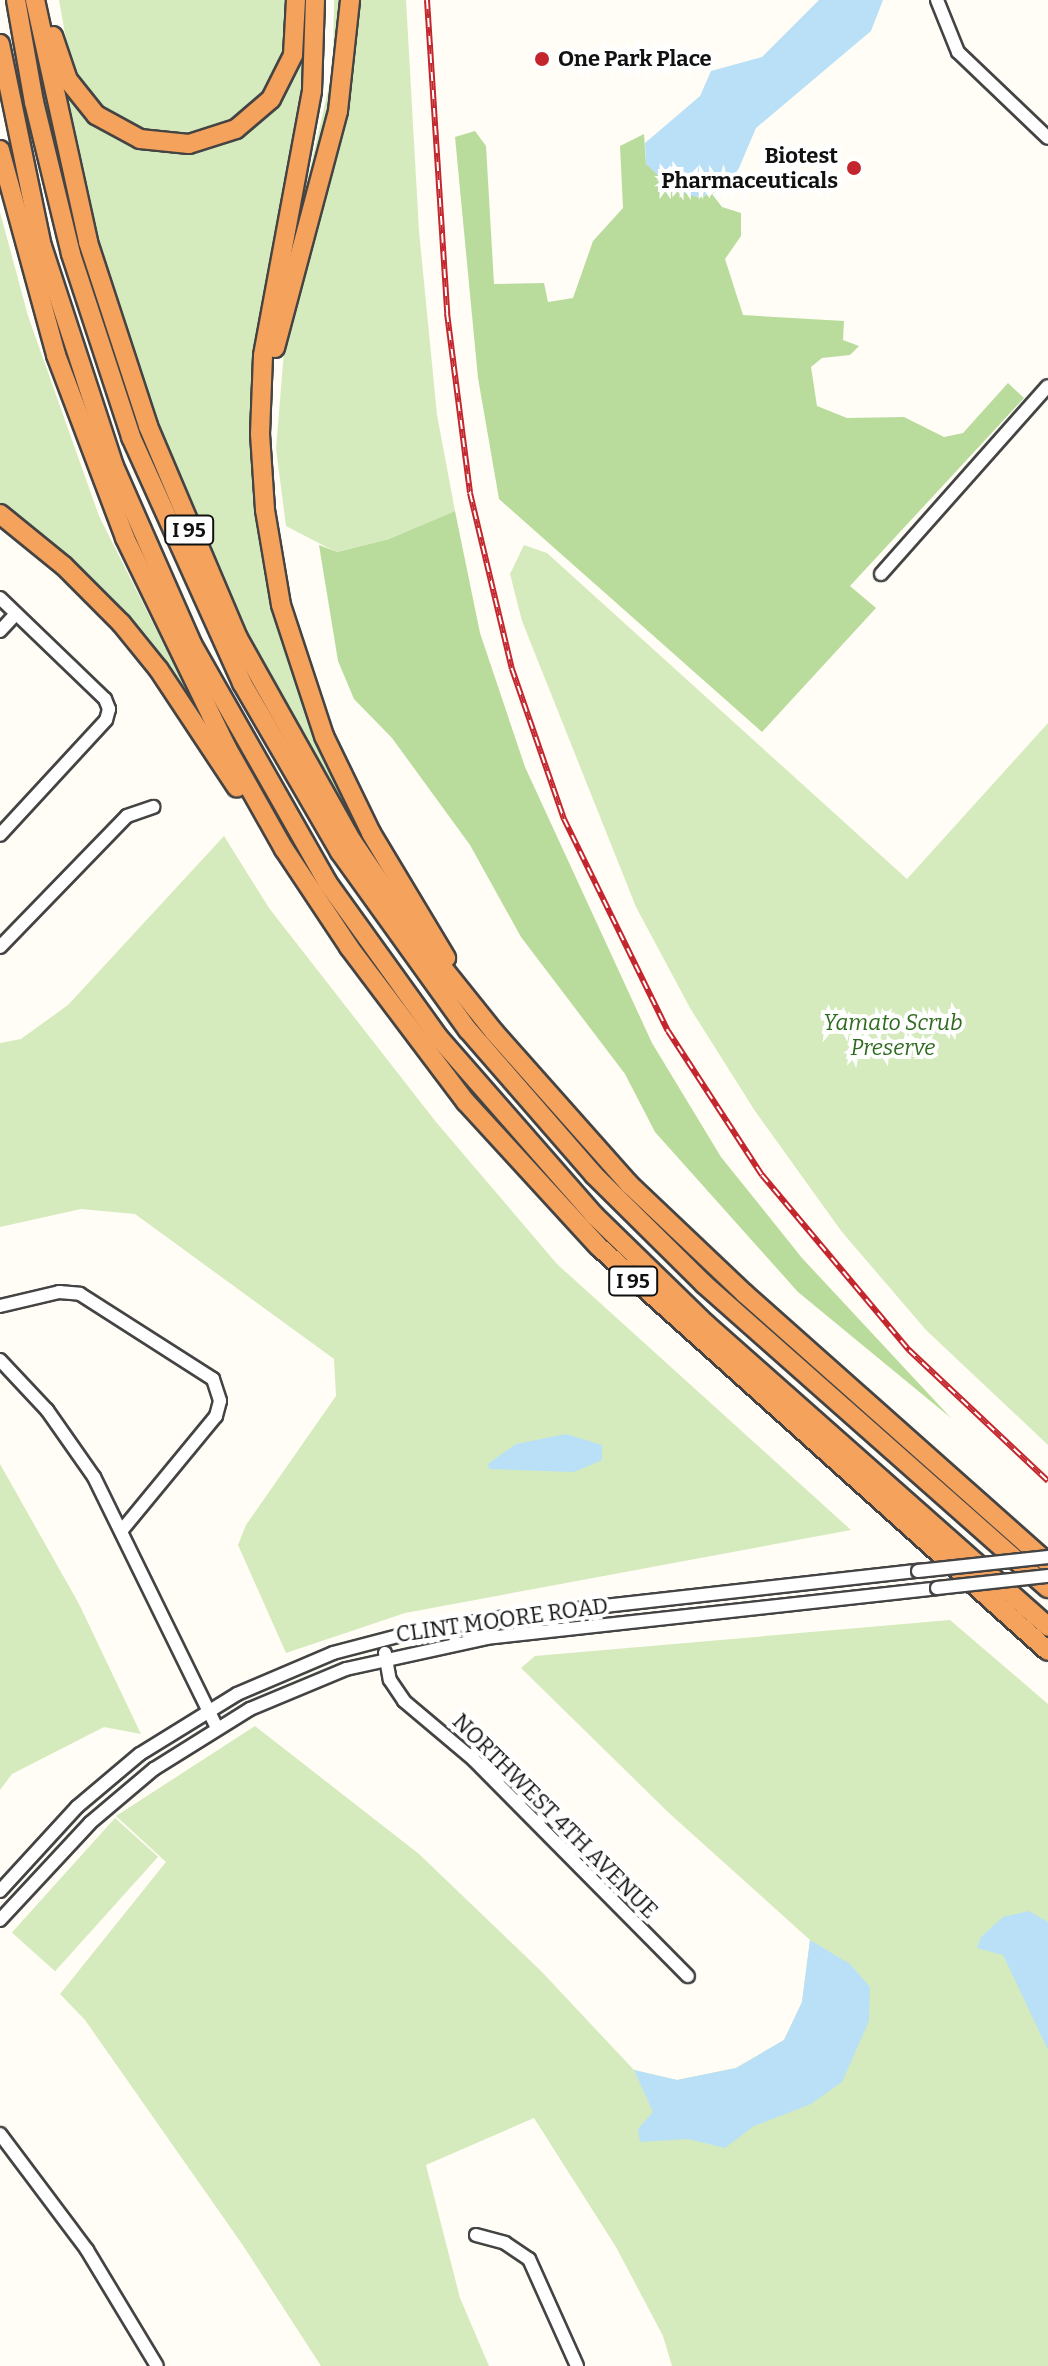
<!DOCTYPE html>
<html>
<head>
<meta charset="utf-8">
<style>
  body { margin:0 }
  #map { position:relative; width:1048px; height:2366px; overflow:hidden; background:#fffdf5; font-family:Bitter,serif }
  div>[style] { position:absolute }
  .green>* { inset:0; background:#d5ebbd; transform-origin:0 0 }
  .forest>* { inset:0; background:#b9dc9c }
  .water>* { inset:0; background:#b9e0f7 }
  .roads { filter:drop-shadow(2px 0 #444) drop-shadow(-2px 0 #444) drop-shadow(0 2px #444) drop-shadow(0 -2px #444) }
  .minor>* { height:12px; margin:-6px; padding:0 6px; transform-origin:6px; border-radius:6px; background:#fff }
  .highway>* { height:18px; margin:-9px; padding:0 9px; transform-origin:9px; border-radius:9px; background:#f5a25d }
  .rail>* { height:6px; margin-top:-3px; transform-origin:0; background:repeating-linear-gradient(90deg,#fff 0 9px,#c4262e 0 18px); box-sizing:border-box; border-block:2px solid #c4262e }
  .bridges { filter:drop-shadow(2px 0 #444) drop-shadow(-2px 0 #444) drop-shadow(0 2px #444) drop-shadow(0 -2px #444) }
  .minor-bridge>* { height:12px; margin:-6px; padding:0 6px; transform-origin:6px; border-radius:6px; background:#fff }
  .dots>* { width:22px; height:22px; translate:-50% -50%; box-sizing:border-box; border:4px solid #fff; border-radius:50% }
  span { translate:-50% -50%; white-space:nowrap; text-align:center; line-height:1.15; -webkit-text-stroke:8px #fff; paint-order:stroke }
  .shield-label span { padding:2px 6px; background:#fff; border:2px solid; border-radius:6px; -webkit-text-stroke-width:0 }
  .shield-label { font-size:20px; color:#111; font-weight:700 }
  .poi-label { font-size:22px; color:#111; font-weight:700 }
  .left { translate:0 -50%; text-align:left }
  .right { translate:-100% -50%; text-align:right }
  .park-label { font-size:22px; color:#2f6b1f; font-style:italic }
  .street-label { font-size:22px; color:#111 }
</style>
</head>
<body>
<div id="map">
  <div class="green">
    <div style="clip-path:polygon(59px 0,290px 0,289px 51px,269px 84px,239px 115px,205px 131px,155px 133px,121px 121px,80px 85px,71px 67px)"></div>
    <div style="clip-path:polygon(304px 0,310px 13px,302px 103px,259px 324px,252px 439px,263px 556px,275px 612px,303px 706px,343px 794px,337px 797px,232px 607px,170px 467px,111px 299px,57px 88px,64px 85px,102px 128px,137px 146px,186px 152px,230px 141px,274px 106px,298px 66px,306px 32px)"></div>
    <div style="clip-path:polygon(334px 0,342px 0,327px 129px,292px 247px,333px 69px)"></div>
    <div style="clip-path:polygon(359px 0,406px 0,419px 231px,437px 415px,455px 511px,389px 539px,336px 552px,286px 526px,276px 449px,284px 351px,345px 118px)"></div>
    <div style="clip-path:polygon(0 212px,28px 316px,99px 516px,184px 685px,178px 688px,0 509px)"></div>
    <div style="clip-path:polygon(524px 545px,547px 553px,907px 879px,1048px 723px,1048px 1445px,926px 1330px,842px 1232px,755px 1111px,690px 1008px,636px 907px,522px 621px,510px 574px)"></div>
    <div style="clip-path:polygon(224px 836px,269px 908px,436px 1122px,557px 1264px,851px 1530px,405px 1613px,286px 1653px,238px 1545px,246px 1525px,336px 1396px,334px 1359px,135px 1214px,81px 1209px,0 1227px,0 1043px,21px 1039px,68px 1005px)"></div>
    <div style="clip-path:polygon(0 1464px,79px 1604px,141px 1734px,104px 1727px,12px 1774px,0 1790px)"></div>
    <div style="clip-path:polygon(950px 1620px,1048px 1704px,1048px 2366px,672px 2366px,663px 2336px,616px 2247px,534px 2118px,426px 2165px,460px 2298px,489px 2366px,321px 2366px,242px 2244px,85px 2020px,60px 1994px,166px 1862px,116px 1816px,255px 1726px,419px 1854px,541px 1971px,634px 2070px,677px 2080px,736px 2068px,784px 2040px,802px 2002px,810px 1940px,670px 1814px,521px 1668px,535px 1656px)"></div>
    <div style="left:115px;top:1818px;width:58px;height:154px;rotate:42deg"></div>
  </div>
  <div class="forest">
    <div style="clip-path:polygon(475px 131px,486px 146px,494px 284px,544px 283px,548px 302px,573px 298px,593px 241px,623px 208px,620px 146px,644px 134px,646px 164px,696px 197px,712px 194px,722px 207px,741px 213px,741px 236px,725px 259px,743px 315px,844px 321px,843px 340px,859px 346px,850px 355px,822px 358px,811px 367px,817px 406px,847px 418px,904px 417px,944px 437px,963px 433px,1008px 383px,1024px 398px,850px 586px,876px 608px,762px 732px,499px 499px,478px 378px,455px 137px)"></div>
    <div style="clip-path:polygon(455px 511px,480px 633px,525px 767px,652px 1043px,721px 1157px,802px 1258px,951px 1418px,798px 1292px,655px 1132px,625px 1074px,521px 937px,470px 845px,392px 738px,354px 699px,338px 661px,319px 545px,337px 552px,389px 539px)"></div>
  </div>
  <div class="water">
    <div style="clip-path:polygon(819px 0,883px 0,871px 31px,756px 128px,736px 175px,712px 194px,696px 197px,671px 188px,646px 164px,645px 143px,700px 96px,711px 71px,762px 57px)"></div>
    <div style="clip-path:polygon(566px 1434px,602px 1445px,602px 1460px,574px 1472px,489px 1469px,488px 1464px,516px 1444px)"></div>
    <div style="clip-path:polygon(1029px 1911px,1048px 1922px,1048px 2050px,1003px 1955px,977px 1948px,981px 1937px,1003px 1917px)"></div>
    <div style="clip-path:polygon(810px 1940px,850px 1964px,870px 1987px,869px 2021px,842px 2082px,811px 2104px,754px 2126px,725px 2148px,688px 2139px,640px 2142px,638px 2129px,653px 2112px,634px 2070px,677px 2080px,736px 2068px,784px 2040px,802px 2002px)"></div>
  </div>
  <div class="roads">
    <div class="minor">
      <div style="left:937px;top:0;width:56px;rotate:68deg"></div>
      <div style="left:958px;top:52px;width:124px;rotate:43.7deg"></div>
      <div style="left:881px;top:574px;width:251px;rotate:-48.4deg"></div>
      <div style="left:0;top:598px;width:146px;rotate:43.9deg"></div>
      <div style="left:105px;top:699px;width:11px;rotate:68deg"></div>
      <div style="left:109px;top:709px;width:11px;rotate:105deg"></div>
      <div style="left:106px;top:720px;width:156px;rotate:132.7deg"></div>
      <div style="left:0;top:631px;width:23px;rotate:-47deg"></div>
      <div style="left:0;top:947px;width:182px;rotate:-45.9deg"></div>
      <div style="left:127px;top:816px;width:28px;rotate:-19deg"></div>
      <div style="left:0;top:1306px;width:61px;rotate:-13.3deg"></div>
      <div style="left:59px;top:1292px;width:21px;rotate:5deg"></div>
      <div style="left:80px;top:1294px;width:158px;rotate:32.6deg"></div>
      <div style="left:213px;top:1379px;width:23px;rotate:72deg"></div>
      <div style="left:220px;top:1401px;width:16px;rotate:105deg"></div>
      <div style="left:216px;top:1416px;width:148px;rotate:129.5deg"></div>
      <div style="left:0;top:1360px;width:69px;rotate:46.8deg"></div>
      <div style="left:47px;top:1410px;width:82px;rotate:55deg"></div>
      <div style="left:94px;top:1477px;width:280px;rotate:63.9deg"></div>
      <div style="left:385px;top:1653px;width:27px;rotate:80deg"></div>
      <div style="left:390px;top:1680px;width:25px;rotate:56deg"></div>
      <div style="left:404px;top:1701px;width:92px;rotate:40.1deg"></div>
      <div style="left:474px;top:1760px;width:304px;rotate:45.3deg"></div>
      <div style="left:0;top:1891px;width:114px;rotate:-47.5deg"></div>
      <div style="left:77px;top:1807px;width:82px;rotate:-40.1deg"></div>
      <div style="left:140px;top:1754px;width:114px;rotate:-31.7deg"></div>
      <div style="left:237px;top:1694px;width:104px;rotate:-23.1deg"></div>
      <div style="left:333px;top:1653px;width:83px;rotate:-14.7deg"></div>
      <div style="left:413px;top:1632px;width:94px;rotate:-9.2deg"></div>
      <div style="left:506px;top:1617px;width:415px;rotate:-6.4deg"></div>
      <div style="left:0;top:1920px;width:132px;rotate:-47.1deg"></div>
      <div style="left:90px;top:1823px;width:84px;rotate:-40.2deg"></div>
      <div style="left:154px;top:1769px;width:113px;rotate:-32deg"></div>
      <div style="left:250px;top:1709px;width:104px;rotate:-22.6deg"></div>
      <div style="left:346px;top:1669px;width:144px;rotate:-12.4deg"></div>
      <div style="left:487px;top:1638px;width:453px;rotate:-6.3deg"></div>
      <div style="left:0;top:2134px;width:145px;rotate:53.1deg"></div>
      <div style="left:87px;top:2250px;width:135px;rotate:58.9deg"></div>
      <div style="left:476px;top:2235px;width:30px;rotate:15deg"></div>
      <div style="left:505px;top:2243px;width:29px;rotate:34deg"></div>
      <div style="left:529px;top:2259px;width:117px;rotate:65.8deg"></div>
    </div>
    <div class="highway">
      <div style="left:16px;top:0;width:104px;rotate:80deg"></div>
      <div style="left:34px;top:102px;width:156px;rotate:76.3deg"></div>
      <div style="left:71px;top:254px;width:193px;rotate:71.8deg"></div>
      <div style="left:131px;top:437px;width:270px;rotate:65.7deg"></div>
      <div style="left:242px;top:683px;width:195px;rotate:59.9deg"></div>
      <div style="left:340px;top:852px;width:219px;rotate:54.3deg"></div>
      <div style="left:468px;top:1030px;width:192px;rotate:49deg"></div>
      <div style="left:594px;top:1175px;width:155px;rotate:44.7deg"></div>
      <div style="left:704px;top:1284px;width:459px;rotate:41.5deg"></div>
      <div style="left:35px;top:0;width:248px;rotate:77.6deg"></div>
      <div style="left:88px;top:242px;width:194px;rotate:71.9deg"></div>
      <div style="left:148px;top:426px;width:230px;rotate:67deg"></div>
      <div style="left:238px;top:638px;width:233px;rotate:60.7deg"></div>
      <div style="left:352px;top:841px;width:110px;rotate:55.7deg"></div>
      <div style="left:414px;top:932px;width:129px;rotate:51.3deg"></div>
      <div style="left:495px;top:1033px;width:202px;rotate:48.4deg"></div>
      <div style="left:629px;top:1184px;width:160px;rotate:43.5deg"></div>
      <div style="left:745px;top:1294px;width:405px;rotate:41.6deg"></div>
      <div style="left:315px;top:0;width:91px;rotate:91.9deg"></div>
      <div style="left:312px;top:91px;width:269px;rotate:100.5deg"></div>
      <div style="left:263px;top:356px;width:78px;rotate:92.2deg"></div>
      <div style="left:260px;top:434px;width:76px;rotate:86.2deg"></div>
      <div style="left:265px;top:510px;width:96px;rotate:80.4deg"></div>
      <div style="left:281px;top:605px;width:138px;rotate:71.8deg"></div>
      <div style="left:324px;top:736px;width:108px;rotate:64.1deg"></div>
      <div style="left:371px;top:833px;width:146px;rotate:59deg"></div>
      <div style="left:53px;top:36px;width:46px;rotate:71.2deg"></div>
      <div style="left:68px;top:80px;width:45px;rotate:51.3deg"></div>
      <div style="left:96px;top:115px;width:50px;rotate:28.6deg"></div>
      <div style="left:140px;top:139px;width:49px;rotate:5.8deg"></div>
      <div style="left:189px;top:144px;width:49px;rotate:-17.7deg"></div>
      <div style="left:236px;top:129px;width:46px;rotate:-40.6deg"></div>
      <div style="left:271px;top:99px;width:49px;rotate:-63.4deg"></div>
      <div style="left:293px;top:55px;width:55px;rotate:-86.9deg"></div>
      <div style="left:0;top:44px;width:206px;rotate:78.3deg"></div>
      <div style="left:42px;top:246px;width:231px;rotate:71.9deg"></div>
      <div style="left:114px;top:466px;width:194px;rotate:66.3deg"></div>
      <div style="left:192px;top:644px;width:274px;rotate:60.4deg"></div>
      <div style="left:327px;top:882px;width:193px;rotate:54.3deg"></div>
      <div style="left:440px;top:1039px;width:235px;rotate:48.8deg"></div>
      <div style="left:595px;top:1216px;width:155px;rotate:44.2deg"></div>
      <div style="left:706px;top:1324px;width:457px;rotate:41.5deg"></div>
      <div style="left:0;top:150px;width:213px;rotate:74.7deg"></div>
      <div style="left:56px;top:355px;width:196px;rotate:69.3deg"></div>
      <div style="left:125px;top:538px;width:233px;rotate:64.1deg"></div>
      <div style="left:227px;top:748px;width:116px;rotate:60.6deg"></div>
      <div style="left:284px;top:849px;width:118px;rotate:56.4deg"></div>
      <div style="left:349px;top:947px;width:194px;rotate:53deg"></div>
      <div style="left:466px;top:1102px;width:195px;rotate:47.5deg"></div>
      <div style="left:598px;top:1246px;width:605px;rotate:41.99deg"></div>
      <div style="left:275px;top:348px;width:245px;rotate:-75.1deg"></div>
      <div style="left:338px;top:111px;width:112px;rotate:-83.8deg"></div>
      <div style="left:0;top:514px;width:82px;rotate:39.1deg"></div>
      <div style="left:64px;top:566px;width:81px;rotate:45deg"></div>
      <div style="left:121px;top:623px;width:60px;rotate:51deg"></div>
      <div style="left:159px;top:670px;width:141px;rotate:56.5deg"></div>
    </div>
  </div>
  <div class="rail">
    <div style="left:427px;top:0;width:314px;rotate:86.3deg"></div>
    <div style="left:447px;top:313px;width:181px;rotate:82.7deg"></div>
    <div style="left:470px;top:493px;width:181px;rotate:76.6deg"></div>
    <div style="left:512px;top:669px;width:159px;rotate:70.9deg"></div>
    <div style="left:564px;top:819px;width:236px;rotate:63.9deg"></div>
    <div style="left:668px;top:1031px;width:172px;rotate:56.9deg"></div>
    <div style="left:762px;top:1175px;width:229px;rotate:50deg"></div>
    <div style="left:909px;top:1350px;width:191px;rotate:43.3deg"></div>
  </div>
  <div class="bridges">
    <div class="minor-bridge">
      <div style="left:918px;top:1571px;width:131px;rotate:-6.1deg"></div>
      <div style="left:937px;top:1588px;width:112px;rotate:-6.2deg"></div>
    </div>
  </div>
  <div class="dots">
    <div style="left:542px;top:59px;background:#c4262e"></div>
    <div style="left:854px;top:168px;background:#c4262e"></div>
  </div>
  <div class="shield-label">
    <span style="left:189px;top:530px">I 95</span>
    <span style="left:633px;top:1281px">I 95</span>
  </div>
  <div class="poi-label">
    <span class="left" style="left:558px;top:59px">One Park Place</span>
    <span class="right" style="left:838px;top:168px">Biotest<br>Pharmaceuticals</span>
  </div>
  <div class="park-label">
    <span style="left:893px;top:1035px">Yamato Scrub<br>Preserve</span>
  </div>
  <div class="street-label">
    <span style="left:502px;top:1620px;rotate:-8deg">CLINT MOORE ROAD</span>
    <span style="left:555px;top:1816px;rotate:45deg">NORTHWEST 4TH AVENUE</span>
  </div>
</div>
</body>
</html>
